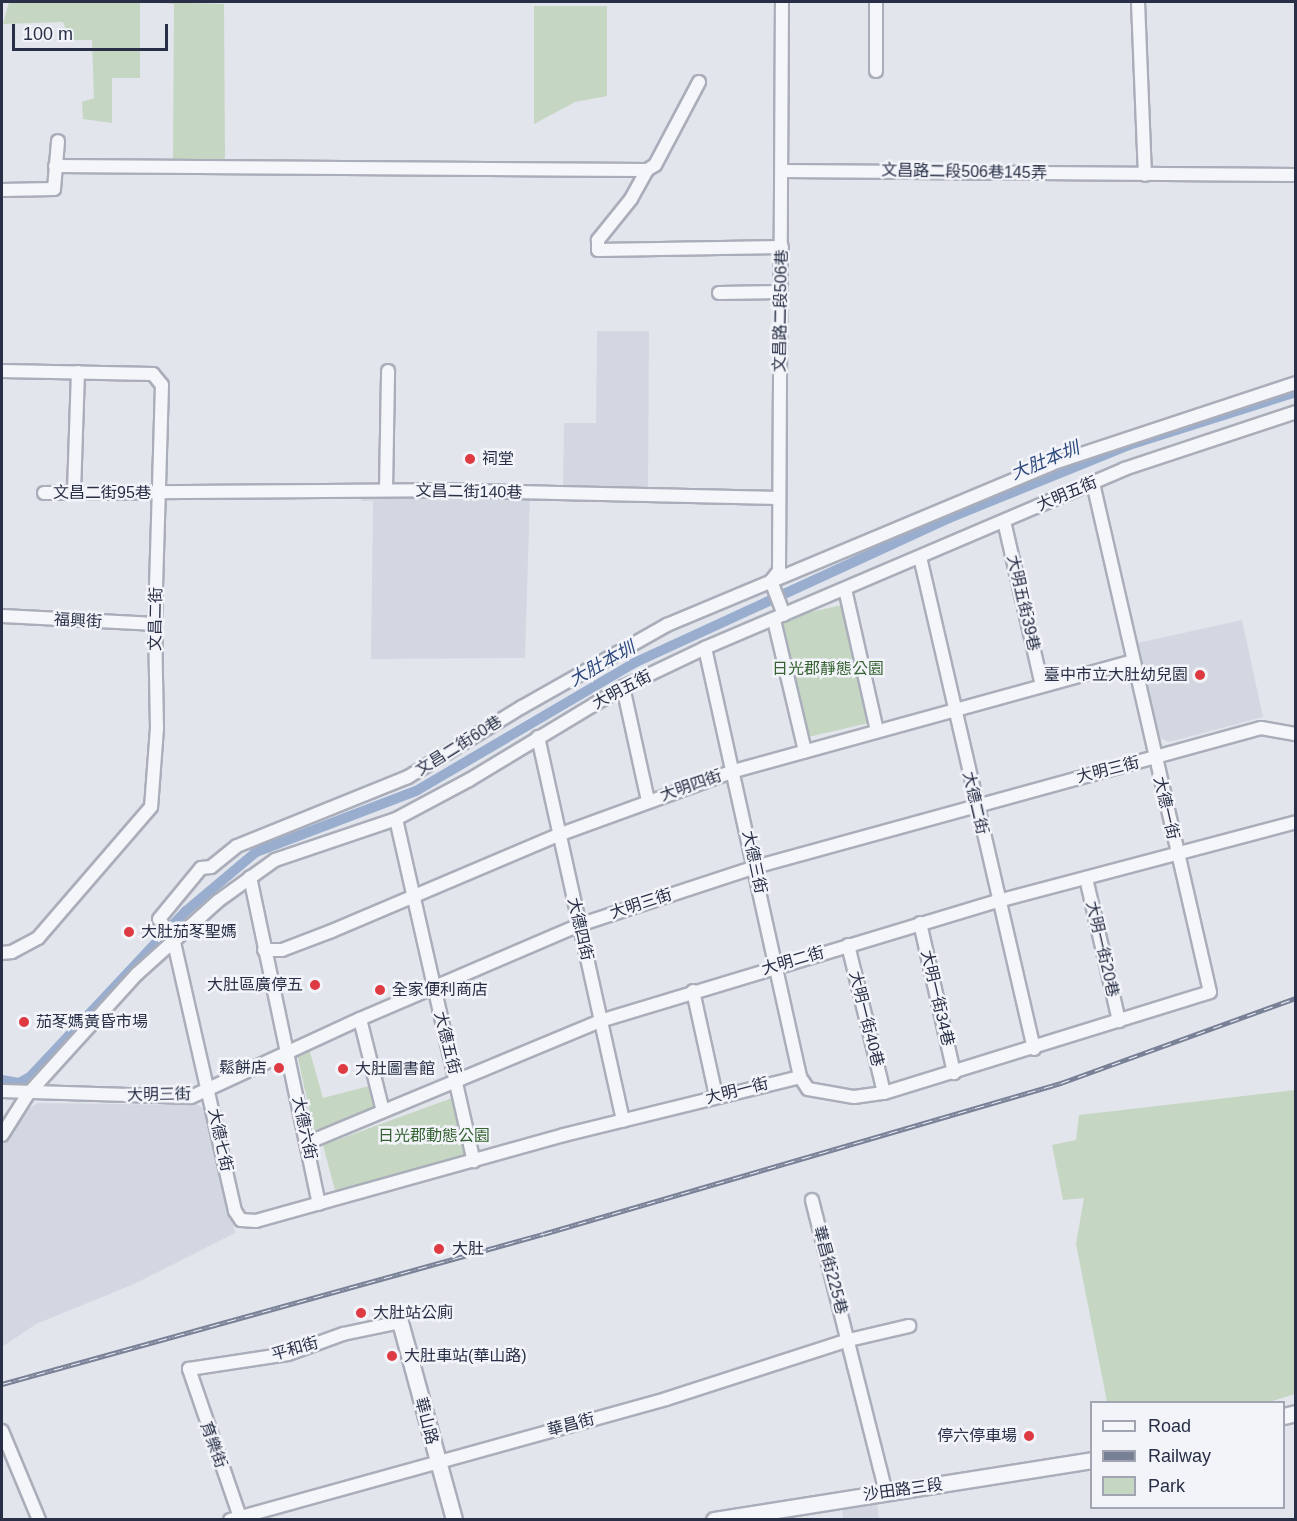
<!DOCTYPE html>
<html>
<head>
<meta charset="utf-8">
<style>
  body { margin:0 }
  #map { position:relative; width:1297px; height:1521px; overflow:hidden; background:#e2e5ec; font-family:Helvetica,"Noto Sans TC",sans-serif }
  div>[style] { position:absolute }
  .built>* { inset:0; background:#d3d7e1 }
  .green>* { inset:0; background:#c5d6c2; transform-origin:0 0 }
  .canal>* { height:10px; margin:-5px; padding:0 5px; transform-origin:5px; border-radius:5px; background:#99aecf }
  .roads { filter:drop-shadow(2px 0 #aaaeba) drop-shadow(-2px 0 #aaaeba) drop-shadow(0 2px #aaaeba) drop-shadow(0 -2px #aaaeba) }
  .minor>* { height:12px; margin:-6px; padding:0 6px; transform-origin:6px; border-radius:6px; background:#f5f6f9 }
  .tertiary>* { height:15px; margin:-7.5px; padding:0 7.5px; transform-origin:7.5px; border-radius:7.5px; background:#f5f6f9 }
  .rail>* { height:5px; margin-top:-2.5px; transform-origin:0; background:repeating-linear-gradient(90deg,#f2f4f9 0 9px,#798197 0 18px); box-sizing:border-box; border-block:2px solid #798197 }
  .dots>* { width:16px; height:16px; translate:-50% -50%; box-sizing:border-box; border:3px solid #f2f4f9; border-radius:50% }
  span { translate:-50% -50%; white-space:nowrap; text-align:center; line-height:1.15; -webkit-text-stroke:5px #f2f4f9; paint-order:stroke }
  .street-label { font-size:16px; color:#282f46 }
  .poi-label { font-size:16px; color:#282f46 }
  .left { translate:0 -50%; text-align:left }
  .right { translate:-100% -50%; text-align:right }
  .park-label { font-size:16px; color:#376333 }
  .water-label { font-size:18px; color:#2d497e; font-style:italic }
  .frame { position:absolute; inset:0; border:3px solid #282f46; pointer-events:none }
  .legend { position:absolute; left:1090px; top:1401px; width:195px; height:108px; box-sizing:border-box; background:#f2f4f9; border:2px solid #a1a5b1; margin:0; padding:8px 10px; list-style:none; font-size:18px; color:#282f46 }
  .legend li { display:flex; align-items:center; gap:12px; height:30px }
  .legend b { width:30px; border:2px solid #a1a5b1 }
  .scale { position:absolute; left:12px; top:24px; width:156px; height:27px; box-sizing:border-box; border:3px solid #282f46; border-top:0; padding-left:8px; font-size:18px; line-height:21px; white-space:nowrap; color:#282f46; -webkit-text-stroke:4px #f2f4f9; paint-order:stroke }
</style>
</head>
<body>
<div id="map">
  <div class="built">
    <div style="clip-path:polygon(597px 331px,649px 331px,648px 491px,563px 490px,564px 423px,596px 423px)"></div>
    <div style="clip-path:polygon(361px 490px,530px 493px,525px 658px,371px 659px,373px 501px,361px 501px)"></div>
    <div style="clip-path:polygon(1242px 620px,1263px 717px,1169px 742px,1160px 738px,1138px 643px)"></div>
    <div style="clip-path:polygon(38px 1103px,198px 1105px,205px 1109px,235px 1233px,134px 1284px,36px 1324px,2px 1347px,2px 1145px,23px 1112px)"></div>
    <div style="clip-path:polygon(877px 1502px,879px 1519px,843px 1519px,842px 1506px)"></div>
  </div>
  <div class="green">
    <div style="clip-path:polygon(9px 2px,140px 2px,140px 78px,112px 78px,112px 123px,83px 119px,82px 102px,94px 98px,92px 40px,70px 40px,63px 22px,3px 24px)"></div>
    <div style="clip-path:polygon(157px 2px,224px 4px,225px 160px,173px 160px,174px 4px)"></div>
    <div style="clip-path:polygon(534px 6px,607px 6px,607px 96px,575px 102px,534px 124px)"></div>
    <div style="left:846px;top:604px;width:121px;height:66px;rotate:77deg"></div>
    <div style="clip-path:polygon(308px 1045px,323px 1098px,373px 1085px,380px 1106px,314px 1131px,296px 1049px)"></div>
    <div style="clip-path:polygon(1295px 1090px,1295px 1394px,1269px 1402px,1107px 1402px,1076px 1244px,1084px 1198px,1063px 1200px,1052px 1145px,1076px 1140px,1079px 1115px)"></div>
    <div style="clip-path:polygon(455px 1097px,470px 1155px,336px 1194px,323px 1145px)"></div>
  </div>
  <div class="canal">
    <div style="left:2px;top:1080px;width:17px;rotate:10deg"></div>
    <div style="left:19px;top:1083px;width:13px;rotate:-29deg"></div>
    <div style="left:30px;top:1077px;width:228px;rotate:-46.8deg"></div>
    <div style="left:186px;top:911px;width:92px;rotate:-40.1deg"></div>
    <div style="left:256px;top:852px;width:171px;rotate:-20.9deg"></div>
    <div style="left:416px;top:791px;width:253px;rotate:-30.4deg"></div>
    <div style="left:634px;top:663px;width:347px;rotate:-24.7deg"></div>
    <div style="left:949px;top:518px;width:194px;rotate:-22.1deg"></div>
    <div style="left:1129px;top:445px;width:175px;rotate:-17.6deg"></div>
  </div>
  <div class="roads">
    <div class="minor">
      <div style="left:1138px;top:2px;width:173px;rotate:87.7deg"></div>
      <div style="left:876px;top:71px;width:69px;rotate:-90deg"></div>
      <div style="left:699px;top:82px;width:94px;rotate:117.9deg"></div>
      <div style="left:655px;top:165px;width:9px;rotate:148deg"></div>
      <div style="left:647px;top:170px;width:33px;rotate:119deg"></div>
      <div style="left:631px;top:199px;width:53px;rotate:128.8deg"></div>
      <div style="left:598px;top:240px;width:10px;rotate:90deg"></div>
      <div style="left:598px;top:250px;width:184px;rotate:-0.9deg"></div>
      <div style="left:55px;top:166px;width:592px;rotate:0.39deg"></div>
      <div style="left:783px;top:171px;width:513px;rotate:0.45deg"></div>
      <div style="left:2px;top:190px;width:52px;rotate:-1.1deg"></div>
      <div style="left:54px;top:189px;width:48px;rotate:-85.2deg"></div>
      <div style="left:719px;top:293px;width:62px;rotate:-0.9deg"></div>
      <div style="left:2px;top:371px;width:151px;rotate:1.1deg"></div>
      <div style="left:153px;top:374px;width:14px;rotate:51deg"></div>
      <div style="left:162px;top:385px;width:239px;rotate:91.7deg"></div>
      <div style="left:155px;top:624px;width:104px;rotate:88.9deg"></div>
      <div style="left:157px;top:728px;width:79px;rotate:94.3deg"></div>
      <div style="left:151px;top:807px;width:173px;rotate:130.8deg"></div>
      <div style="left:38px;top:938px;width:30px;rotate:152deg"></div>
      <div style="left:12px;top:952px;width:10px;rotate:174deg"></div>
      <div style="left:386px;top:490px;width:119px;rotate:-89deg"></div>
      <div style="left:74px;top:492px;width:120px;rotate:-88.1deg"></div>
      <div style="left:44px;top:493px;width:385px;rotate:-0.4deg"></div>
      <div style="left:429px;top:490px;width:350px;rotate:1.3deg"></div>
      <div style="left:1004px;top:521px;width:168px;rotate:77deg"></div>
      <div style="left:920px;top:557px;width:505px;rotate:76.95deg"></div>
      <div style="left:771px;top:581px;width:13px;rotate:-51deg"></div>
      <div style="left:779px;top:571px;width:569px;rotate:-89.7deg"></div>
      <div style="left:771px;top:581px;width:36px;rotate:69deg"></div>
      <div style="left:845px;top:589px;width:146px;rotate:77.3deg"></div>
      <div style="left:2px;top:616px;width:153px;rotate:3deg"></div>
      <div style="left:774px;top:620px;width:135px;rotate:76.7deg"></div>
      <div style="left:705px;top:648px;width:439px;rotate:77.5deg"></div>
      <div style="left:800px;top:1077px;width:14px;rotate:56deg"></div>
      <div style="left:808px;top:1089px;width:47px;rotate:9.9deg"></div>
      <div style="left:854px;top:1097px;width:30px;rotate:-8deg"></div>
      <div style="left:884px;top:1093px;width:341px;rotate:-17.2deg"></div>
      <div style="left:1210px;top:992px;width:522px;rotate:-102.95deg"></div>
      <div style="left:623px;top:687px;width:117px;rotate:77.6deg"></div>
      <div style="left:538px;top:737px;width:393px;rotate:77.5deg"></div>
      <div style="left:396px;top:819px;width:351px;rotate:77.2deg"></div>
      <div style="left:250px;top:877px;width:334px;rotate:78.1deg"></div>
      <div style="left:1086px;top:878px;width:147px;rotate:77deg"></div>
      <div style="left:920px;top:923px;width:154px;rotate:77.2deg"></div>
      <div style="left:848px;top:945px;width:152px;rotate:76.3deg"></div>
      <div style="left:264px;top:950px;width:18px"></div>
      <div style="left:282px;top:950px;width:53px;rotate:-20.8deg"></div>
      <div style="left:332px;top:931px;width:246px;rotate:-23deg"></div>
      <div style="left:558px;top:835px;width:187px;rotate:-20deg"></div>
      <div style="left:734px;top:771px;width:413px;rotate:-15.4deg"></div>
      <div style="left:693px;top:991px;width:107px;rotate:77.6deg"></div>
      <div style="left:360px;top:1019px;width:95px;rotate:76deg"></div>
      <div style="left:800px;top:1077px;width:243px;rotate:166.2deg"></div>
      <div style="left:564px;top:1135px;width:320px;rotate:164.4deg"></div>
      <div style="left:256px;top:1221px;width:15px;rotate:-176deg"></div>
      <div style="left:241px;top:1220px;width:11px;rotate:-124deg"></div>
      <div style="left:235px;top:1211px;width:279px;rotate:-102.8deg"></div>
      <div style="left:173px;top:939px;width:24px;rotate:-125deg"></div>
      <div style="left:159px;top:919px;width:66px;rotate:-50.5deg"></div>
      <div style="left:201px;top:868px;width:10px;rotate:-6deg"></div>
      <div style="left:211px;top:867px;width:33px;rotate:-39deg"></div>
      <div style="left:237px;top:846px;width:184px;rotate:-22deg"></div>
      <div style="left:408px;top:777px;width:134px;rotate:-31.6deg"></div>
      <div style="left:522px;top:707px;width:167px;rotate:-29.5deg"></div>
      <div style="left:667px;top:625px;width:416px;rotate:-22.7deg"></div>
      <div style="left:1051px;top:464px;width:258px;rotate:-18.3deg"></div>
      <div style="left:2px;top:1091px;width:189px;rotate:1.8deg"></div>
      <div style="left:191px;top:1097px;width:186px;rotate:-24.8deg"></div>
      <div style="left:360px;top:1019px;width:238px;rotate:-23.2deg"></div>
      <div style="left:579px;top:925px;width:185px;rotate:-18.2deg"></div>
      <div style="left:755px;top:867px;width:525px;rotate:-15.36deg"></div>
      <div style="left:1261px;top:728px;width:36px;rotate:10deg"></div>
      <div style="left:2px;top:1135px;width:49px;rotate:-57.6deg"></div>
      <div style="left:28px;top:1094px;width:162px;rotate:-47.8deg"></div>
      <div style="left:137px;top:974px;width:109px;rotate:-42deg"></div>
      <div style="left:218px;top:901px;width:70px;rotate:-35.7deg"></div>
      <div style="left:275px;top:860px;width:128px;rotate:-18.7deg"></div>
      <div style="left:396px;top:819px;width:83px;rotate:-28.1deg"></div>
      <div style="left:469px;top:780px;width:180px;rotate:-31.1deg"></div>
      <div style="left:623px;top:687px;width:91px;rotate:-25.4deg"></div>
      <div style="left:705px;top:648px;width:456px;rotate:-23.1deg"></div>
      <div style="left:1124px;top:469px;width:181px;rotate:-18.3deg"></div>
      <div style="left:307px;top:1143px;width:317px;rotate:-22.6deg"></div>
      <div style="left:600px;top:1021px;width:416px;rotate:-16.8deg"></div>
      <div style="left:998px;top:901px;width:308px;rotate:-14.8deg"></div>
      <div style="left:812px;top:1200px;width:301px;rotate:75.8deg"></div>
      <div style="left:2px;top:1431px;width:96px;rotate:67.4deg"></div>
      <div style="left:230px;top:1520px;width:452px;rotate:-15.5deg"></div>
      <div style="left:666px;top:1399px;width:192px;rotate:-17.9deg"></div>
      <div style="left:849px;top:1340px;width:62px;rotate:-13.1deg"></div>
      <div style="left:241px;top:1520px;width:160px;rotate:-109deg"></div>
      <div style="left:189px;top:1369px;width:100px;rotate:-8.6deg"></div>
      <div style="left:288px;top:1354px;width:59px;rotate:-20deg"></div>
      <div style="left:343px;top:1334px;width:58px;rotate:-11.9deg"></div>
    </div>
    <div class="tertiary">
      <div style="left:400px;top:1322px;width:205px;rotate:74.7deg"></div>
      <div style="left:1284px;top:1416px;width:12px;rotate:-14deg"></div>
      <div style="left:714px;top:1520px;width:383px;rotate:-9deg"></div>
    </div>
  </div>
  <div class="rail">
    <div style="left:2px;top:1384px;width:561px;rotate:-15.5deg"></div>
    <div style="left:543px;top:1234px;width:540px;rotate:-16.25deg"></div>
    <div style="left:1061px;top:1083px;width:250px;rotate:-19.9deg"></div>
  </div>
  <div class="dots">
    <div style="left:470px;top:459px;background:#dd3a42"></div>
    <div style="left:1200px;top:675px;background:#dd3a42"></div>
    <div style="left:129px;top:932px;background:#dd3a42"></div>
    <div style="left:315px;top:985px;background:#dd3a42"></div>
    <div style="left:380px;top:990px;background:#dd3a42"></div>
    <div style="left:24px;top:1022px;background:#dd3a42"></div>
    <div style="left:279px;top:1068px;background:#dd3a42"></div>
    <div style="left:343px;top:1069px;background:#dd3a42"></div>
    <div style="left:439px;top:1249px;background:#dd3a42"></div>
    <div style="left:361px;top:1313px;background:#dd3a42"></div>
    <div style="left:392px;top:1356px;background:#dd3a42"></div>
    <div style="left:1029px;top:1436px;background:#dd3a42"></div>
  </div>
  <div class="street-label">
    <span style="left:964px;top:172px;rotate:1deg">文昌路二段506巷145弄</span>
    <span style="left:781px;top:311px;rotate:-89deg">文昌路二段506巷</span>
    <span style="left:469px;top:492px;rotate:1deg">文昌二街140巷</span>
    <span style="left:102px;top:493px">文昌二街95巷</span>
    <span style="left:1067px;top:494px;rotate:-23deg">大明五街</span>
    <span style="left:1023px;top:603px;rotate:77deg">大明五街39巷</span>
    <span style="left:156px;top:619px;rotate:-89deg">文昌二街</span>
    <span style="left:78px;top:621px;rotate:3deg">福興街</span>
    <span style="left:622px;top:690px;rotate:-28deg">大明五街</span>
    <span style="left:459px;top:746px;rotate:-32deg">文昌二街60巷</span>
    <span style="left:1108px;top:770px;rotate:-14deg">大明三街</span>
    <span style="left:691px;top:786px;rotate:-19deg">大明四街</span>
    <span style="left:975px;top:803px;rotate:77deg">大德二街</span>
    <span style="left:1166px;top:808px;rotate:77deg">大德一街</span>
    <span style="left:754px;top:862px;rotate:78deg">大德三街</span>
    <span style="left:641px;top:904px;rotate:-18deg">大明三街</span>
    <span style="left:580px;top:929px;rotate:77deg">大德四街</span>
    <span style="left:1102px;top:949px;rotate:77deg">大明一街20巷</span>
    <span style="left:793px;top:961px;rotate:-16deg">大明二街</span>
    <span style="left:937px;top:998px;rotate:77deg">大明一街34巷</span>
    <span style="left:866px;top:1019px;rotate:76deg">大明一街40巷</span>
    <span style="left:447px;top:1043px;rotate:76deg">大德五街</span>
    <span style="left:737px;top:1091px;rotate:-14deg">大明一街</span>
    <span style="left:159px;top:1095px;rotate:-1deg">大明三街</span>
    <span style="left:304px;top:1128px;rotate:78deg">大德六街</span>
    <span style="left:220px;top:1140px;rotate:78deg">大德七街</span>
    <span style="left:830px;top:1270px;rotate:75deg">華昌街225巷</span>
    <span style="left:295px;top:1349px;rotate:-16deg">平和街</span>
    <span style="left:426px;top:1421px;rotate:75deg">華山路</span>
    <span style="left:571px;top:1425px;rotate:-15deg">華昌街</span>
    <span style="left:213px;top:1445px;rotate:70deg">育樂街</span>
    <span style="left:903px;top:1490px;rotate:-8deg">沙田路三段</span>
  </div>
  <div class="poi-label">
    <span class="left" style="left:482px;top:459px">祠堂</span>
    <span class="right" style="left:1188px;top:675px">臺中市立大肚幼兒園</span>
    <span class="left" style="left:141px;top:932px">大肚茄苳聖媽</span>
    <span class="right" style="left:303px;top:985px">大肚區廣停五</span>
    <span class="left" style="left:392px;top:990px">全家便利商店</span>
    <span class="left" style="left:36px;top:1022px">茄苳媽黃昏市場</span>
    <span class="right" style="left:267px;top:1068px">鬆餅店</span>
    <span class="left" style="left:355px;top:1069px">大肚圖書館</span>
    <span class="left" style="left:452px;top:1249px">大肚</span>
    <span class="left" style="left:373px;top:1313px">大肚站公廁</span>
    <span class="left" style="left:404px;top:1356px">大肚車站(華山路)</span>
    <span class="right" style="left:1017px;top:1436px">停六停車場</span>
  </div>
  <div class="park-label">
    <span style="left:828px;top:669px">日光郡靜態公園</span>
    <span style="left:434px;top:1136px">日光郡動態公園</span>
  </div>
  <div class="water-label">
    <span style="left:1045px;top:461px;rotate:-22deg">大肚本圳</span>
    <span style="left:602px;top:664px;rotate:-29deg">大肚本圳</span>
  </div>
  <div class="frame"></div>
  <ul class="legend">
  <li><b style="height:8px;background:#f5f6f9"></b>Road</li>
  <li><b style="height:8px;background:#798197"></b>Railway</li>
  <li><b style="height:16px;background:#c5d6c2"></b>Park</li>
  </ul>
  <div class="scale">100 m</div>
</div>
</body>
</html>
